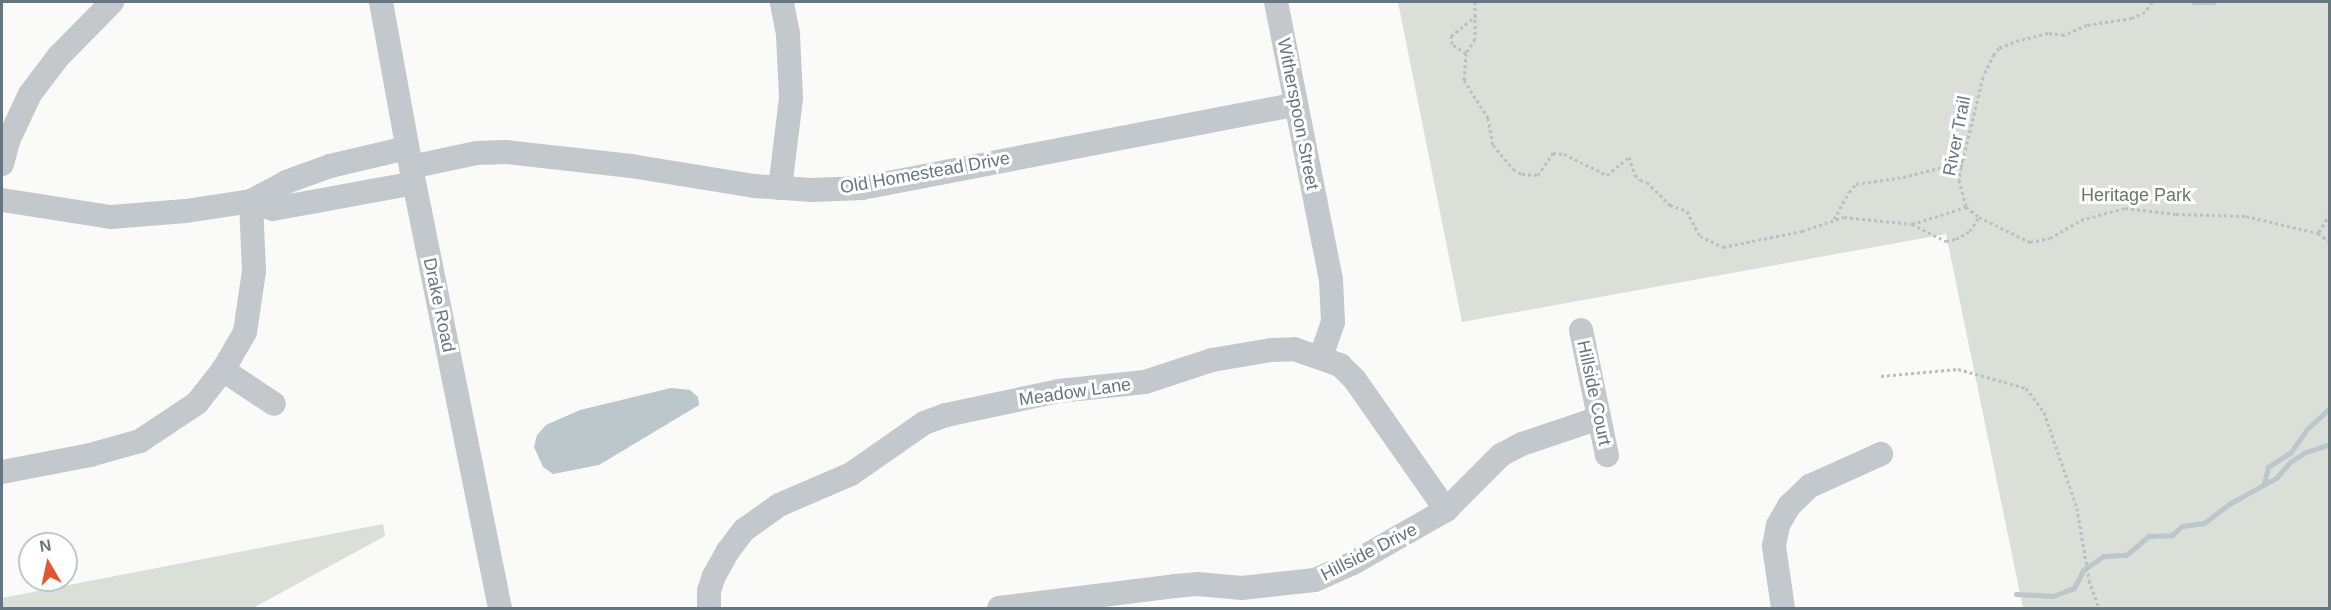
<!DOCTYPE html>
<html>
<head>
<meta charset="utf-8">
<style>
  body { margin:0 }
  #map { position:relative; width:2331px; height:610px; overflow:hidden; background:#fafaf8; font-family:Arial,sans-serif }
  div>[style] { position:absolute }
  .green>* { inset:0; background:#dadfd7 }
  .water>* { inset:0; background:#bbc7cb }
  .stream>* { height:5px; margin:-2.5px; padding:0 2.5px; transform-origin:2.5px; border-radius:2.5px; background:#bbc7cb }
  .path>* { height:3px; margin-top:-1.5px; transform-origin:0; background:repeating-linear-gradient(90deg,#bbbfc2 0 3px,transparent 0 6px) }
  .minor>* { height:24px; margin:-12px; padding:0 12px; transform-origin:12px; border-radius:12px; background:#c3c8cc }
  span { translate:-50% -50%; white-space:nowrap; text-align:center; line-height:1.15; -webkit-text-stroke:6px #fff; paint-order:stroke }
  .street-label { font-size:18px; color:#657683 }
  .park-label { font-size:18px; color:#687a64 }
  .frame { position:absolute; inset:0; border:3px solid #657683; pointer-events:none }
  .north { position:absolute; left:18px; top:532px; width:60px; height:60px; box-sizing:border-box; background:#fff; border:2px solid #c1c8cd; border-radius:50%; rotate:351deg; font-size:16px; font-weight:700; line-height:24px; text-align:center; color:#657683 }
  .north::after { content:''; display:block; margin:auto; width:21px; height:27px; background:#e4572e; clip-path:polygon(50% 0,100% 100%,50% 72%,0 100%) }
</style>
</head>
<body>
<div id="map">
  <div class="green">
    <div style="clip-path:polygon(1398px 2px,2329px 2px,2329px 608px,2023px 608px,1946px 234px,1462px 322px)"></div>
    <div style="clip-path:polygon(383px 524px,385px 536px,253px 608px,2px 608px,2px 598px)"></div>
  </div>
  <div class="water">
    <div style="clip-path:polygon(671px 388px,690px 390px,698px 397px,699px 405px,599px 465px,553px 474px,543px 467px,534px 447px,537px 435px,546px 425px,580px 410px)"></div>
  </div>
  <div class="stream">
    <div style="left:2194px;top:2px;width:19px"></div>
    <div style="left:2264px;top:484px;width:17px;rotate:-77deg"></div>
    <div style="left:2268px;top:467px;width:27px;rotate:-33deg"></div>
    <div style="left:2291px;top:452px;width:29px;rotate:-55deg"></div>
    <div style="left:2308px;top:428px;width:30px;rotate:-42deg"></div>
    <div style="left:2016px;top:594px;width:37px;rotate:3deg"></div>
    <div style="left:2053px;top:596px;width:22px;rotate:-21deg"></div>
    <div style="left:2074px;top:588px;width:20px;rotate:-63deg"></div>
    <div style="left:2083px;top:570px;width:25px;rotate:-34deg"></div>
    <div style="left:2104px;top:556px;width:22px;rotate:-3deg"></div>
    <div style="left:2126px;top:555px;width:30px;rotate:-40deg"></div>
    <div style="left:2149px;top:536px;width:23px;rotate:-2deg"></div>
    <div style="left:2172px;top:535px;width:13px;rotate:-42deg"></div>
    <div style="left:2182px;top:526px;width:22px;rotate:-8deg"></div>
    <div style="left:2204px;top:523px;width:31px;rotate:-37deg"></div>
    <div style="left:2229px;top:504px;width:54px;rotate:-29deg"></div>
    <div style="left:2276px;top:478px;width:21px;rotate:-49deg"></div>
    <div style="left:2290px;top:462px;width:19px;rotate:-32deg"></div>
    <div style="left:2306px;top:452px;width:25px;rotate:-18deg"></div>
  </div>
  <div class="path">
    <div style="left:1475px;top:2px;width:37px;rotate:90deg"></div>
    <div style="left:1475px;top:39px;width:17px;rotate:123deg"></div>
    <div style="left:1466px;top:53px;width:27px;rotate:94deg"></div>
    <div style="left:1464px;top:80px;width:45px;rotate:57.7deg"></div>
    <div style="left:1488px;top:118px;width:27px;rotate:80deg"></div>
    <div style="left:1493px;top:145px;width:31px;rotate:50deg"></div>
    <div style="left:1513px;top:169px;width:10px;rotate:29deg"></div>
    <div style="left:1522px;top:174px;width:16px;rotate:4deg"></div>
    <div style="left:1538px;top:175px;width:27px;rotate:-56deg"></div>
    <div style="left:1553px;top:153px;width:11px;rotate:5deg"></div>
    <div style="left:1564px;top:154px;width:48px;rotate:26deg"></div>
    <div style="left:1607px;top:175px;width:28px;rotate:-39deg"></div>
    <div style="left:1629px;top:157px;width:19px;rotate:72deg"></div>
    <div style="left:1635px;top:175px;width:7px;rotate:45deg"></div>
    <div style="left:1640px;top:180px;width:7px;rotate:16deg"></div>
    <div style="left:1647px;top:182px;width:33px;rotate:45deg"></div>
    <div style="left:1670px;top:205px;width:18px;rotate:19deg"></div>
    <div style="left:1687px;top:211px;width:28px;rotate:63deg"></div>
    <div style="left:1700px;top:236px;width:25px;rotate:26deg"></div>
    <div style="left:1723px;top:247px;width:81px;rotate:-11.4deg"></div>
    <div style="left:1802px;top:231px;width:44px;rotate:-18.4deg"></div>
    <div style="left:1844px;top:217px;width:68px;rotate:5.9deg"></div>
    <div style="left:1912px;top:224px;width:38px;rotate:27deg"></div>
    <div style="left:1946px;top:241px;width:10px;rotate:-11deg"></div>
    <div style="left:1956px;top:239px;width:16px;rotate:-30deg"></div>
    <div style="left:1970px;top:231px;width:17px;rotate:-57deg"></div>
    <div style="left:2152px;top:2px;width:12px;rotate:125deg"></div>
    <div style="left:2145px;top:12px;width:14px;rotate:155deg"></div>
    <div style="left:2132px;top:18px;width:46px;rotate:171.2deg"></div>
    <div style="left:2087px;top:25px;width:25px;rotate:157deg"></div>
    <div style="left:2064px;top:35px;width:16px;rotate:-173deg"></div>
    <div style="left:2048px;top:33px;width:30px;rotate:166deg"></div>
    <div style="left:2019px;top:40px;width:22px;rotate:158deg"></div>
    <div style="left:1999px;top:48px;width:8px;rotate:130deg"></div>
    <div style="left:1994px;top:54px;width:25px;rotate:116deg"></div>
    <div style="left:1983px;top:77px;width:93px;rotate:103.7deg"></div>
    <div style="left:1961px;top:167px;width:13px;rotate:99deg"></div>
    <div style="left:1959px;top:180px;width:28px;rotate:75deg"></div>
    <div style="left:1966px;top:207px;width:16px;rotate:38deg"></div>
    <div style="left:1979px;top:217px;width:57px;rotate:26.1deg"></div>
    <div style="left:2030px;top:242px;width:20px;rotate:-11deg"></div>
    <div style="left:2050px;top:238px;width:36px;rotate:-30deg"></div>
    <div style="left:2081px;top:220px;width:46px;rotate:-15.3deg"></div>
    <div style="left:2125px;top:208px;width:51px;rotate:6.7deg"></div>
    <div style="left:2176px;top:214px;width:70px;rotate:1.6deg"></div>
    <div style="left:2246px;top:216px;width:74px;rotate:13.3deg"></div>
    <div style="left:1466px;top:53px;width:17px;rotate:-147deg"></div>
    <div style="left:1452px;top:44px;width:8px;rotate:-97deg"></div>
    <div style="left:1451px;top:36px;width:32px;rotate:-39deg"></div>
    <div style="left:2330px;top:214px;width:22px;rotate:122deg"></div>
    <div style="left:2318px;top:233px;width:15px;rotate:37deg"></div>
    <div style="left:1834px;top:219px;width:31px;rotate:-61deg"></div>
    <div style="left:1849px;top:192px;width:11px;rotate:-49deg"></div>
    <div style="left:1856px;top:184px;width:48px;rotate:-8.5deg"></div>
    <div style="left:1903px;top:177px;width:62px;rotate:-14deg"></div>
    <div style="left:1912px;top:224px;width:57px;rotate:-17.5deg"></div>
    <div style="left:1881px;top:376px;width:77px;rotate:-5.2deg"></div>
    <div style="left:1958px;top:369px;width:71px;rotate:15.6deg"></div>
    <div style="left:2026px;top:388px;width:30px;rotate:53deg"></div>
    <div style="left:2044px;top:412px;width:102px;rotate:71deg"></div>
    <div style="left:2077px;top:508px;width:73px;rotate:80.5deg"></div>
    <div style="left:2089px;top:580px;width:30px;rotate:70deg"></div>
  </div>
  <div class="minor">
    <div style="left:381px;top:2px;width:168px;rotate:79.7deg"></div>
    <div style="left:411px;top:167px;width:450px;rotate:78.6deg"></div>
    <div style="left:1276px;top:2px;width:283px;rotate:78.8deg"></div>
    <div style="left:1331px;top:280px;width:42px;rotate:87.3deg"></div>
    <div style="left:1333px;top:322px;width:37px;rotate:109deg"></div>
    <div style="left:2px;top:164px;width:24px;rotate:-75deg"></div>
    <div style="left:8px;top:141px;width:52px;rotate:-64.9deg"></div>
    <div style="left:30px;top:94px;width:48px;rotate:-52.7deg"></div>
    <div style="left:59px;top:56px;width:76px;rotate:-45.5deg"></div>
    <div style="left:411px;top:167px;width:67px;rotate:-12deg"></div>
    <div style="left:477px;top:153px;width:29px;rotate:-2deg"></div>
    <div style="left:506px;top:152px;width:126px;rotate:6.4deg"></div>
    <div style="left:631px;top:166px;width:125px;rotate:9.2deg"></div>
    <div style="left:754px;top:186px;width:58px;rotate:3.9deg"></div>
    <div style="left:812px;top:190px;width:50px;rotate:-2.3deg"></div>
    <div style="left:862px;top:188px;width:441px;rotate:-10.9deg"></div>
    <div style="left:780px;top:188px;width:91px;rotate:-83deg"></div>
    <div style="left:791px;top:98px;width:64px;rotate:-92.7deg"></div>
    <div style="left:788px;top:34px;width:33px;rotate:-101deg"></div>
    <div style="left:2px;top:200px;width:110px;rotate:8.9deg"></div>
    <div style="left:111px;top:217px;width:75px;rotate:-4.6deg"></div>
    <div style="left:186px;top:211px;width:66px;rotate:-8.7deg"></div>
    <div style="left:251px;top:201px;width:40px;rotate:-28deg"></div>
    <div style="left:286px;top:182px;width:47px;rotate:-20deg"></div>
    <div style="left:330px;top:166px;width:79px;rotate:-13.2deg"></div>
    <div style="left:251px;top:201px;width:23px;rotate:20deg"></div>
    <div style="left:273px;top:209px;width:143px;rotate:-10.4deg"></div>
    <div style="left:1581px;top:330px;width:128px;rotate:78.3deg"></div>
    <div style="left:223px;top:370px;width:61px;rotate:33.7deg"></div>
    <div style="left:2px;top:472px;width:90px;rotate:-10.9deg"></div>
    <div style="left:90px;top:455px;width:52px;rotate:-15.6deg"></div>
    <div style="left:140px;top:441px;width:69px;rotate:-33.7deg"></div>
    <div style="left:197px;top:403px;width:42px;rotate:-51.8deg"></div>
    <div style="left:223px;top:370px;width:44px;rotate:-59.9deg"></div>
    <div style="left:245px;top:332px;width:62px;rotate:-81.6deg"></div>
    <div style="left:254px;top:271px;width:70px;rotate:-92.5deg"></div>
    <div style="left:709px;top:608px;width:17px;rotate:-90deg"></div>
    <div style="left:709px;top:591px;width:16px;rotate:-72deg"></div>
    <div style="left:714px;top:576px;width:29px;rotate:-61deg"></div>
    <div style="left:728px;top:551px;width:26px;rotate:-53deg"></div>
    <div style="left:744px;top:530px;width:43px;rotate:-35.5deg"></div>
    <div style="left:779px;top:505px;width:78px;rotate:-23.3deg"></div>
    <div style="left:851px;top:474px;width:89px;rotate:-34.9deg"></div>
    <div style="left:924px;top:423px;width:23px;rotate:-20deg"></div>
    <div style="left:946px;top:415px;width:116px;rotate:-12deg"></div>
    <div style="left:1059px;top:391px;width:86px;rotate:-6deg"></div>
    <div style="left:1145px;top:382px;width:71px;rotate:-18.2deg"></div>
    <div style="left:1212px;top:360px;width:60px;rotate:-9.6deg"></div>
    <div style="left:1271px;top:350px;width:23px;rotate:-2deg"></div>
    <div style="left:1294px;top:349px;width:49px;rotate:19.2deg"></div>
    <div style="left:1340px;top:365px;width:21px;rotate:45deg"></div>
    <div style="left:1355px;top:380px;width:159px;rotate:55deg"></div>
    <div style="left:999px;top:608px;width:177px;rotate:-7.1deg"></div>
    <div style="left:1175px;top:586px;width:22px;rotate:-5deg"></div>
    <div style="left:1197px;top:584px;width:45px;rotate:5.1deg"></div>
    <div style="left:1242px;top:588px;width:73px;rotate:-6.3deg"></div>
    <div style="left:1315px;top:580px;width:42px;rotate:-24.1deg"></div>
    <div style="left:1353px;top:563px;width:107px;rotate:-29.7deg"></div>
    <div style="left:1446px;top:510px;width:78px;rotate:-45deg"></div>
    <div style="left:1501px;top:455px;width:24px;rotate:-28deg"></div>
    <div style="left:1522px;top:444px;width:81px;rotate:-18.7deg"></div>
    <div style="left:1783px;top:608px;width:63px;rotate:-98.3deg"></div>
    <div style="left:1774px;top:546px;width:21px;rotate:-79deg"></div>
    <div style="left:1778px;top:525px;width:22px;rotate:-60deg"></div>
    <div style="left:1789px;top:506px;width:29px;rotate:-44deg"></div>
    <div style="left:1810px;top:486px;width:78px;rotate:-24.3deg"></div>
  </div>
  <div class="street-label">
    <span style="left:1298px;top:114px;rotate:79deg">Witherspoon Street</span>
    <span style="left:1957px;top:136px;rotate:-79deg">River Trail</span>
    <span style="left:925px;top:173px;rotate:-10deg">Old Homestead Drive</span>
    <span style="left:439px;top:305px;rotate:78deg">Drake Road</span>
    <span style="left:1075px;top:392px;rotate:-8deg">Meadow Lane</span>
    <span style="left:1594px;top:393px;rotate:78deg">Hillside Court</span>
    <span style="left:1369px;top:552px;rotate:-27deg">Hillside Drive</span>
  </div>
  <div class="park-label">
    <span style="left:2136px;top:195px">Heritage Park</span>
  </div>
  <div class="frame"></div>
  <div class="north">N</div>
</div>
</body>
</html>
